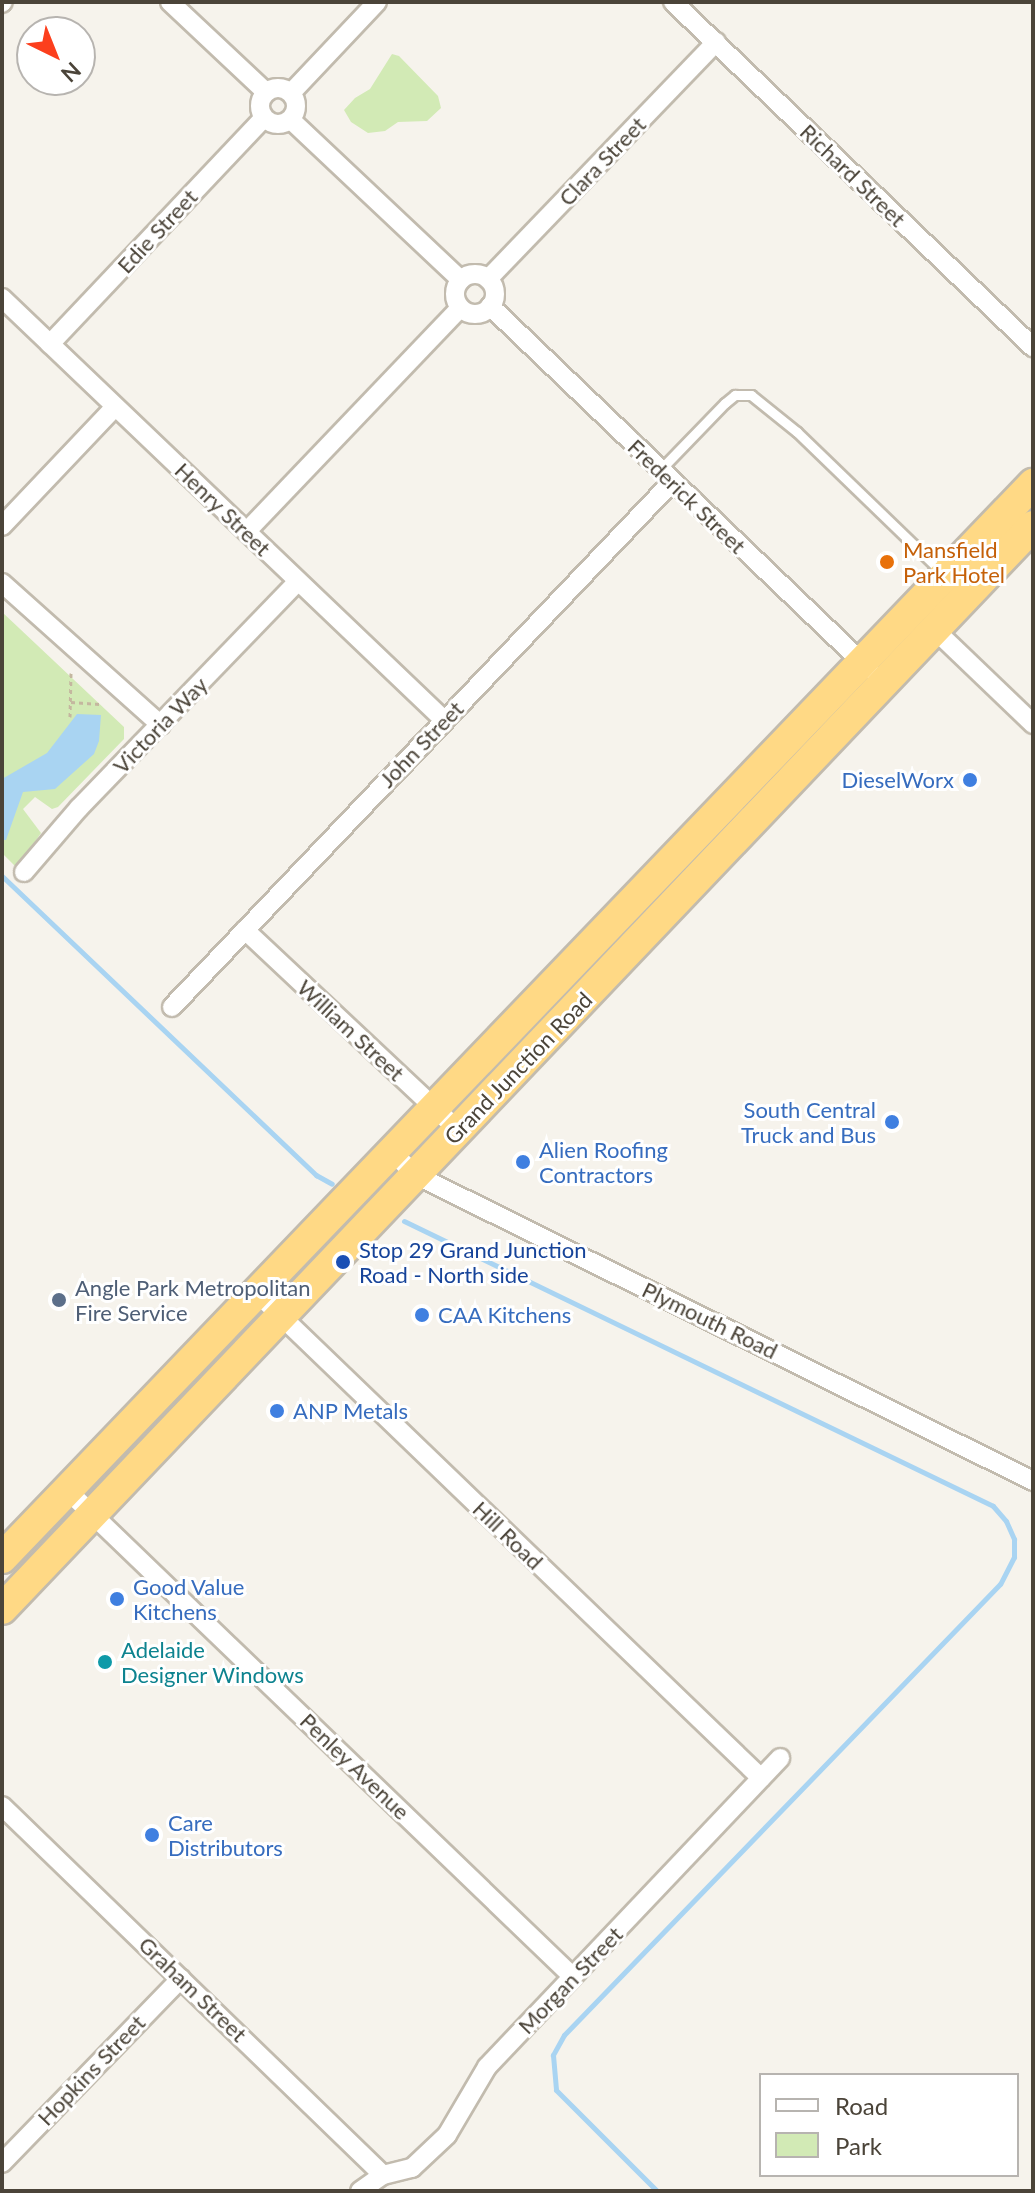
<!DOCTYPE html>
<html>
<head>
<meta charset="utf-8">
<style>
  body { margin:0 }
  #map { position:relative; width:1035px; height:2193px; overflow:hidden; background:#f6f3ec; font-family:Lato,sans-serif }
  div>[style] { position:absolute }
  .green>* { inset:0; background:#d2eab5 }
  .water>* { inset:0; background:#a9d4f2 }
  .stream>* { height:5px; margin:-2.5px; padding:0 2.5px; transform-origin:2.5px; border-radius:2.5px; background:#a9d4f2 }
  .path>* { height:3px; margin-top:-1.5px; transform-origin:0; background:repeating-linear-gradient(90deg,#c4b79f 0 4px,transparent 0 8px) }
  .roads { filter:drop-shadow(2px 0 #c2bbae) drop-shadow(-2px 0 #c2bbae) drop-shadow(0 2px #c2bbae) drop-shadow(0 -2px #c2bbae) }
  .service>* { height:9px; margin:-4.5px; padding:0 4.5px; transform-origin:4.5px; border-radius:4.5px; background:#fff }
  .minor>* { height:18px; margin:-9px; padding:0 9px; transform-origin:9px; border-radius:9px; background:#fff }
  .minor>.ring { margin:-9px; padding:0; box-sizing:content-box; background:none; border:18px solid #fff; border-radius:50% }
  .trunk>* { height:30px; margin:-15px; padding:0 15px; transform-origin:15px; border-radius:15px; background:#ffd985 }
  .dots>* { width:22px; height:22px; translate:-50% -50%; box-sizing:border-box; border:4px solid #fff; border-radius:50% }
  span { translate:-50% -50%; white-space:nowrap; text-align:center; line-height:1.15; -webkit-text-stroke:6px #fff; paint-order:stroke }
  .street-label { font-size:22px; color:#4b4439 }
  .food-label { font-size:22px; color:#c56008 }
  .left { translate:0 -50%; text-align:left }
  .shop-label { font-size:22px; color:#366cbe }
  .right { translate:-100% -50%; text-align:right }
  .transit-label { font-size:22px; color:#164399 }
  .service-label { font-size:22px; color:#4e5e75 }
  .culture-label { font-size:22px; color:#0d838f }
  .frame { position:absolute; inset:0; border:4px solid #4b4439; pointer-events:none }
  .legend { position:absolute; left:759px; top:2073px; width:260px; height:104px; box-sizing:border-box; background:#fff; border:2px solid #b7b4b0; margin:0; padding:10px 14px; list-style:none; font-size:24px; color:#4b4439 }
  .legend li { display:flex; align-items:center; gap:16px; height:40px }
  .legend b { width:40px; border:2px solid #b7b4b0 }
  .north { position:absolute; left:16px; top:16px; width:80px; height:80px; box-sizing:border-box; background:#fff; border:2px solid #b7b4b0; border-radius:50%; rotate:137deg; font-size:22px; font-weight:700; line-height:32px; text-align:center; color:#4b4439 }
  .north::after { content:''; display:block; margin:auto; width:28px; height:36px; background:#fc3f1d; clip-path:polygon(50% 0,100% 100%,50% 72%,0 100%) }
</style>
</head>
<body>
<div id="map">
  <div class="green">
    <div style="clip-path:polygon(392px 54px,399px 56px,438px 96px,441px 108px,427px 121px,398px 122px,385px 131px,368px 133px,351px 122px,344px 110px,355px 98px,370px 89px)"></div>
    <div style="clip-path:polygon(2px 612px,124px 727px,124px 739px,58px 807px,52px 809px,35px 797px,23px 809px,41px 833px,17px 868px,2px 853px)"></div>
  </div>
  <div class="water">
    <div style="clip-path:polygon(77px 714px,101px 715px,99px 741px,94px 754px,55px 789px,23px 792px,6px 840px,2px 840px,2px 779px,47px 753px)"></div>
  </div>
  <div class="stream">
    <div style="left:2px;top:876px;width:434px;rotate:43.6deg"></div>
    <div style="left:316px;top:1175px;width:18px;rotate:29deg"></div>
    <div style="left:404px;top:1221px;width:654px;rotate:25.82deg"></div>
    <div style="left:993px;top:1506px;width:20px;rotate:49deg"></div>
    <div style="left:1006px;top:1521px;width:20px;rotate:66deg"></div>
    <div style="left:1014px;top:1539px;width:18px;rotate:90deg"></div>
    <div style="left:1014px;top:1557px;width:30px;rotate:117deg"></div>
    <div style="left:1000px;top:1584px;width:627px;rotate:134.03deg"></div>
    <div style="left:564px;top:2035px;width:23px;rotate:119deg"></div>
    <div style="left:553px;top:2055px;width:35px;rotate:85deg"></div>
    <div style="left:556px;top:2090px;width:143px;rotate:45deg"></div>
  </div>
  <div class="path">
    <div style="left:71px;top:702px;width:32px;rotate:4deg"></div>
    <div style="left:70px;top:717px;width:44px;rotate:-88.7deg"></div>
  </div>
  <div class="roads">
    <div class="service">
      <div style="left:660px;top:470px;width:93px;rotate:-45.9deg"></div>
      <div style="left:725px;top:403px;width:13px;rotate:-39deg"></div>
      <div style="left:735px;top:395px;width:16px"></div>
      <div style="left:751px;top:395px;width:59px;rotate:38.8deg"></div>
      <div style="left:797px;top:432px;width:203px;rotate:44deg"></div>
    </div>
    <div class="minor">
      <div style="left:170px;top:2px;width:132px;rotate:43.2deg"></div>
      <div style="left:673px;top:2px;width:499px;rotate:43.8deg"></div>
      <div style="left:2px;top:3px;width:1px;rotate:-45deg"></div>
      <div class="ring" style="left:260px;top:88px;width:18px;height:18px"></div>
      <div style="left:291px;top:93px;width:125px;rotate:-46.6deg"></div>
      <div style="left:291px;top:120px;width:233px;rotate:43.3deg"></div>
      <div class="ring" style="left:455px;top:274px;width:22px;height:22px"></div>
      <div style="left:488px;top:279px;width:329px;rotate:-46.1deg"></div>
      <div style="left:2px;top:298px;width:611px;rotate:43.67deg"></div>
      <div style="left:490px;top:306px;width:525px;rotate:43.76deg"></div>
      <div style="left:50px;top:344px;width:311px;rotate:-46.6deg"></div>
      <div style="left:2px;top:526px;width:164px;rotate:-46.5deg"></div>
      <div style="left:247px;top:531px;width:308px;rotate:-46.3deg"></div>
      <div style="left:2px;top:583px;width:213px;rotate:41.8deg"></div>
      <div style="left:935px;top:630px;width:136px;rotate:43.8deg"></div>
      <div style="left:24px;top:872px;width:84px;rotate:-49.3deg"></div>
      <div style="left:79px;top:808px;width:315px;rotate:-46deg"></div>
      <div style="left:245px;top:930px;width:292px;rotate:43.2deg"></div>
      <div style="left:172px;top:1007px;width:725px;rotate:-46.4deg"></div>
      <div style="left:392px;top:1152px;width:33px;rotate:44deg"></div>
      <div style="left:416px;top:1175px;width:689px;rotate:26.38deg"></div>
      <div style="left:256px;top:1292px;width:701px;rotate:43.9deg"></div>
      <div style="left:67px;top:1490px;width:702px;rotate:43.9deg"></div>
      <div style="left:2px;top:1806px;width:530px;rotate:44.08deg"></div>
      <div style="left:2px;top:2163px;width:257px;rotate:-45.9deg"></div>
      <div style="left:360px;top:2191px;width:28px;rotate:-35deg"></div>
      <div style="left:383px;top:2175px;width:30px;rotate:-14deg"></div>
      <div style="left:412px;top:2168px;width:48px;rotate:-43.3deg"></div>
      <div style="left:447px;top:2135px;width:79px;rotate:-59.5deg"></div>
      <div style="left:487px;top:2067px;width:426px;rotate:-46.5deg"></div>
    </div>
    <div class="trunk">
      <div style="left:2px;top:1558px;width:1489px;rotate:-46.17deg"></div>
      <div style="left:2px;top:1609px;width:1495px;rotate:-46.41deg"></div>
    </div>
  </div>
  <div class="dots">
    <div style="left:887px;top:562px;background:#e8710a"></div>
    <div style="left:970px;top:780px;background:#3f7fe0"></div>
    <div style="left:892px;top:1122px;background:#3f7fe0"></div>
    <div style="left:523px;top:1162px;background:#3f7fe0"></div>
    <div style="left:343px;top:1262px;background:#1a4fb4"></div>
    <div style="left:59px;top:1300px;background:#5c6f8a"></div>
    <div style="left:422px;top:1315px;background:#3f7fe0"></div>
    <div style="left:277px;top:1411px;background:#3f7fe0"></div>
    <div style="left:117px;top:1599px;background:#3f7fe0"></div>
    <div style="left:105px;top:1662px;background:#0f9aa8"></div>
    <div style="left:152px;top:1835px;background:#3f7fe0"></div>
  </div>
  <div class="street-label">
    <span style="left:602px;top:161px;rotate:-46deg">Clara Street</span>
    <span style="left:853px;top:175px;rotate:44deg">Richard Street</span>
    <span style="left:157px;top:231px;rotate:-47deg">Edie Street</span>
    <span style="left:687px;top:496px;rotate:44deg">Frederick Street</span>
    <span style="left:223px;top:509px;rotate:44deg">Henry Street</span>
    <span style="left:160px;top:725px;rotate:-46deg">Victoria Way</span>
    <span style="left:421px;top:744px;rotate:-46deg">John Street</span>
    <span style="left:351px;top:1030px;rotate:43deg">William Street</span>
    <span style="left:518px;top:1068px;rotate:-46deg">Grand Junction Road</span>
    <span style="left:710px;top:1320px;rotate:26deg">Plymouth Road</span>
    <span style="left:508px;top:1535px;rotate:44deg">Hill Road</span>
    <span style="left:355px;top:1766px;rotate:44deg">Penley Avenue</span>
    <span style="left:570px;top:1980px;rotate:-46deg">Morgan Street</span>
    <span style="left:193px;top:1989px;rotate:44deg">Graham Street</span>
    <span style="left:91px;top:2070px;rotate:-46deg">Hopkins Street</span>
  </div>
  <div class="food-label">
    <span class="left" style="left:903px;top:562px">Mansfield<br>Park Hotel</span>
  </div>
  <div class="shop-label">
    <span class="right" style="left:954px;top:780px">DieselWorx</span>
    <span class="right" style="left:876px;top:1122px">South Central<br>Truck and Bus</span>
    <span class="left" style="left:539px;top:1162px">Alien Roofing<br>Contractors</span>
    <span class="left" style="left:438px;top:1315px">CAA Kitchens</span>
    <span class="left" style="left:293px;top:1411px">ANP Metals</span>
    <span class="left" style="left:133px;top:1599px">Good Value<br>Kitchens</span>
    <span class="left" style="left:168px;top:1835px">Care<br>Distributors</span>
  </div>
  <div class="transit-label">
    <span class="left" style="left:359px;top:1262px">Stop 29 Grand Junction<br>Road - North side</span>
  </div>
  <div class="service-label">
    <span class="left" style="left:75px;top:1300px">Angle Park Metropolitan<br>Fire Service</span>
  </div>
  <div class="culture-label">
    <span class="left" style="left:121px;top:1662px">Adelaide<br>Designer Windows</span>
  </div>
  <div class="frame"></div>
  <ul class="legend">
  <li><b style="height:10px;background:#fff"></b>Road</li>
  <li><b style="height:22px;background:#d2eab5"></b>Park</li>
  </ul>
  <div class="north">N</div>
</div>
</body>
</html>
